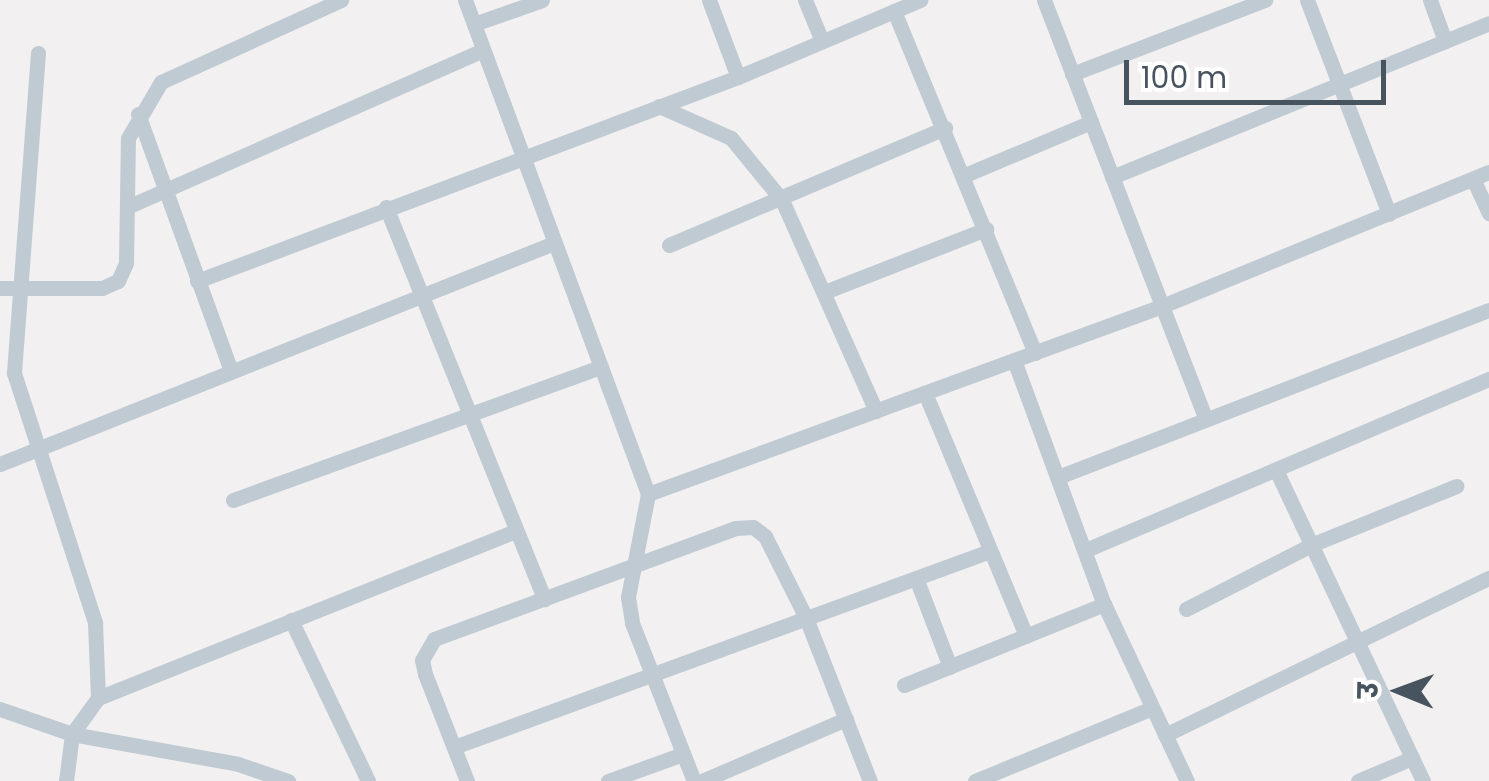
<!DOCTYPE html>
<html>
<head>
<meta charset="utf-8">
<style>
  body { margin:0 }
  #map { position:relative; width:1489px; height:781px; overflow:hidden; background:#f2f0f0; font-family:Poppins,"Noto Sans Devanagari",sans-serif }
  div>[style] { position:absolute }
  .minor>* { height:15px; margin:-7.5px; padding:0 7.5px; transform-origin:7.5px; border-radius:7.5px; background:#c0cad2 }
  span { translate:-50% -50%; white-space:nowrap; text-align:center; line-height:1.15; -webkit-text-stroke:9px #fff; paint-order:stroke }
  .north { position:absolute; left:1349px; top:641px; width:100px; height:100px; -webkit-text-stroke:8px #fff; paint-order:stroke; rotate:271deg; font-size:28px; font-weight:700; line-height:40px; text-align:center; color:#47535e }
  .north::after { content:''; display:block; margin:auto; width:35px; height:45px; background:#47535e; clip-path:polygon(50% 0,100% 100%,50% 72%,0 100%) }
  .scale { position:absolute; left:1124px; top:60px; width:262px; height:45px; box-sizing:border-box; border:5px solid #47535e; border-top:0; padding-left:12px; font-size:30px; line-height:35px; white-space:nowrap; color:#47535e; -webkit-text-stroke:8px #fff; paint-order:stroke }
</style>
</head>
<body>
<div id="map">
  <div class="minor">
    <div style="left:465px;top:0;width:527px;rotate:69.67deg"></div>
    <div style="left:648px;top:494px;width:105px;rotate:101deg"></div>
    <div style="left:628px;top:597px;width:26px;rotate:81deg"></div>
    <div style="left:632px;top:623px;width:170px;rotate:68.6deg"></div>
    <div style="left:709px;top:0;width:82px;rotate:69.4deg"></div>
    <div style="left:805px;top:0;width:44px;rotate:67.5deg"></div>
    <div style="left:1044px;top:0;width:449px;rotate:68.9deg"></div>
    <div style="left:1307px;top:0;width:229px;rotate:69deg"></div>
    <div style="left:1430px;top:0;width:44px;rotate:69.9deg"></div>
    <div style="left:894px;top:11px;width:370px;rotate:67.6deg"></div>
    <div style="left:474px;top:24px;width:72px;rotate:-19.4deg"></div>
    <div style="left:38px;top:53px;width:321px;rotate:94.3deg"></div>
    <div style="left:14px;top:373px;width:263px;rotate:72deg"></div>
    <div style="left:95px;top:623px;width:75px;rotate:87.7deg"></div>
    <div style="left:1072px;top:74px;width:207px;rotate:-21deg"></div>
    <div style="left:659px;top:106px;width:79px;rotate:24deg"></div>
    <div style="left:731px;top:138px;width:80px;rotate:50.6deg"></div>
    <div style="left:782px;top:200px;width:231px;rotate:66deg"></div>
    <div style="left:138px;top:114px;width:273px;rotate:70.1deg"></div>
    <div style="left:965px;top:175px;width:137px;rotate:-22.8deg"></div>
    <div style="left:1112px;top:177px;width:407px;rotate:-22.2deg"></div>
    <div style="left:1473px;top:179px;width:38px;rotate:65deg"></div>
    <div style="left:127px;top:207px;width:389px;rotate:-23.8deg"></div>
    <div style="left:386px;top:207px;width:423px;rotate:68deg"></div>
    <div style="left:669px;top:245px;width:300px;rotate:-23deg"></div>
    <div style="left:197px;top:281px;width:578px;rotate:-20.66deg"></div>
    <div style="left:738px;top:77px;width:198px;rotate:-22.9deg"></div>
    <div style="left:0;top:288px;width:102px"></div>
    <div style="left:102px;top:288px;width:17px;rotate:-24deg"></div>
    <div style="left:118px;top:281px;width:20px;rotate:-66deg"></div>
    <div style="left:126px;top:263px;width:125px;rotate:-89.1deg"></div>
    <div style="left:128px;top:138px;width:65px;rotate:-59.5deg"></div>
    <div style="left:161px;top:82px;width:198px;rotate:-24.5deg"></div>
    <div style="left:827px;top:291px;width:171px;rotate:-21.3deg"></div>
    <div style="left:1014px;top:360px;width:260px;rotate:69.8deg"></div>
    <div style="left:1104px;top:604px;width:195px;rotate:64.9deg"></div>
    <div style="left:925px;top:393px;width:263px;rotate:67.4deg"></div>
    <div style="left:0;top:464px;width:596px;rotate:-21.75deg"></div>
    <div style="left:1276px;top:470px;width:344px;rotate:64.7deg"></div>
    <div style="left:1058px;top:477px;width:462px;rotate:-21.2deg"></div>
    <div style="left:648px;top:494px;width:547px;rotate:-20.09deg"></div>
    <div style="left:1162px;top:306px;width:353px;rotate:-22.3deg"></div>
    <div style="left:233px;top:500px;width:391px;rotate:-19.9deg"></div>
    <div style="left:1088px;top:549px;width:436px;rotate:-23deg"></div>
    <div style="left:916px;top:578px;width:95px;rotate:69.1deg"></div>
    <div style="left:1186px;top:609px;width:140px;rotate:-27.1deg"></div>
    <div style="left:1311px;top:545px;width:157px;rotate:-22.1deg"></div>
    <div style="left:291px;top:620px;width:178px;rotate:64.4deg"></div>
    <div style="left:904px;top:685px;width:216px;rotate:-22deg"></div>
    <div style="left:0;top:709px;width:76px;rotate:19.1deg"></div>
    <div style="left:72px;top:734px;width:169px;rotate:10.2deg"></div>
    <div style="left:238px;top:764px;width:53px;rotate:18.8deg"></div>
    <div style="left:1165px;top:735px;width:360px;rotate:-25.9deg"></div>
    <div style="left:454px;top:747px;width:571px;rotate:-20.09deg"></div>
    <div style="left:66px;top:781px;width:47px;rotate:-82.7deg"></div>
    <div style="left:72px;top:734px;width:44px;rotate:-54.2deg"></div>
    <div style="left:98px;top:698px;width:450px;rotate:-21.8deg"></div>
    <div style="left:467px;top:781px;width:115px;rotate:-111.4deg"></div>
    <div style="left:425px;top:674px;width:14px;rotate:-102deg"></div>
    <div style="left:422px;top:660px;width:24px;rotate:-60deg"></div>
    <div style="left:434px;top:639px;width:321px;rotate:-20.2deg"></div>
    <div style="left:735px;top:528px;width:18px;rotate:-3deg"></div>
    <div style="left:753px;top:527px;width:15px;rotate:37deg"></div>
    <div style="left:765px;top:536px;width:92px;rotate:63.4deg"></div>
    <div style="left:806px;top:618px;width:175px;rotate:68.6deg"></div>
    <div style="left:608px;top:781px;width:80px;rotate:-19.8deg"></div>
    <div style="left:702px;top:781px;width:157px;rotate:-23.3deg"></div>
    <div style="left:975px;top:781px;width:189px;rotate:-22.4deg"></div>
    <div style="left:1358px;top:781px;width:59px;rotate:-23.1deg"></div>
  </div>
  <div class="north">उ</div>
  <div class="scale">100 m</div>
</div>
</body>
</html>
